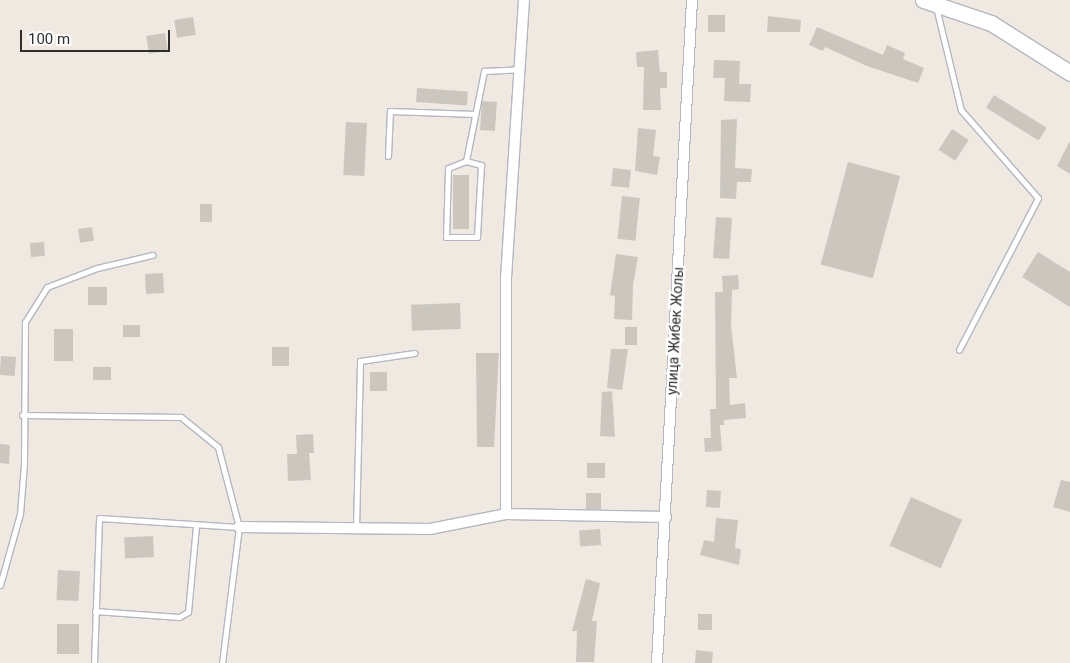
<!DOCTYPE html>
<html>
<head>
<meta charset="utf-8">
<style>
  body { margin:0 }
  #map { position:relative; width:1070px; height:663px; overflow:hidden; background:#efe9e1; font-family:Roboto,sans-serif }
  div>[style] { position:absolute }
  .building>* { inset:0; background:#cbc7bf; transform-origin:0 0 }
  .roads { filter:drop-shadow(1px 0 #b4b7c1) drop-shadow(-1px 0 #b4b7c1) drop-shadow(0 1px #b4b7c1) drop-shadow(0 -1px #b4b7c1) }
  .lane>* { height:5px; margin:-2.5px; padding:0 2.5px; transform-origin:2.5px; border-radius:2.5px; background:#fff }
  .street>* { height:10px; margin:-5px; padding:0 5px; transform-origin:5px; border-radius:5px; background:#fff }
  .secondary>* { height:15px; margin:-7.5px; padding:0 7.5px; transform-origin:7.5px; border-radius:7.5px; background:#fff }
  span { translate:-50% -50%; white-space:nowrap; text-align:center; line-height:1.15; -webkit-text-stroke:4.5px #fff; paint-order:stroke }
  .street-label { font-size:14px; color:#2e2e2e }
  .scale { position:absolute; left:20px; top:30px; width:150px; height:22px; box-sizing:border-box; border:2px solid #2e2e2e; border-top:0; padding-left:6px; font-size:15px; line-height:18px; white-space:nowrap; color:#2e2e2e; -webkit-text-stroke:4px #fff; paint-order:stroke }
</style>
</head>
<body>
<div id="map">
  <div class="building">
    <div style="left:708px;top:15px;width:17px;height:17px"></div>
    <div style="clip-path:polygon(768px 16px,801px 20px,800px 32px,767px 32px)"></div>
    <div style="left:193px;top:17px;width:18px;height:19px;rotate:81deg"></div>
    <div style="clip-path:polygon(817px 27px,883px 55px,887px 45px,905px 53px,903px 59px,924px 68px,918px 83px,867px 66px,825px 47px,823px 51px,809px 45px)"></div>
    <div style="left:165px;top:33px;width:18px;height:19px;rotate:81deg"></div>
    <div style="clip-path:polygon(658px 50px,660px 72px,667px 72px,667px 88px,660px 88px,661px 110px,643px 110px,644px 67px,637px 67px,636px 52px)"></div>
    <div style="clip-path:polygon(714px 60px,740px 61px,739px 84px,751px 84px,750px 102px,724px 101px,725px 78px,713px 78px)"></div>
    <div style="left:417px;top:88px;width:51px;height:14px;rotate:4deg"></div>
    <div style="left:994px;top:95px;width:62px;height:15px;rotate:32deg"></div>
    <div style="left:482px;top:101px;width:15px;height:29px;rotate:4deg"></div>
    <div style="clip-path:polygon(737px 119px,735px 168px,752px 169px,751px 182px,737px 182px,736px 199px,720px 198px,721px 120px)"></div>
    <div style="left:346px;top:122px;width:21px;height:53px;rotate:3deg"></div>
    <div style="clip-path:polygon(638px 128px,656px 130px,653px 156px,660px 157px,657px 175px,635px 171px)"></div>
    <div style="left:952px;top:129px;width:20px;height:25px;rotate:33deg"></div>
    <div style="clip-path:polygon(1070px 141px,1070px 174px,1057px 166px)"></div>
    <div style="left:848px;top:162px;width:54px;height:106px;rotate:15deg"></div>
    <div style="left:613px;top:168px;width:18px;height:18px;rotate:6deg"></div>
    <div style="left:453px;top:175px;width:16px;height:54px"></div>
    <div style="left:622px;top:196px;width:18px;height:43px;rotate:6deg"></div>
    <div style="left:200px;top:204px;width:12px;height:18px"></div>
    <div style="left:716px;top:217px;width:16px;height:41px;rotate:4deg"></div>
    <div style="left:92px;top:227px;width:14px;height:14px;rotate:82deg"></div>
    <div style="left:44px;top:242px;width:14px;height:14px;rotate:86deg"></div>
    <div style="clip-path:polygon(1038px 252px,1070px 272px,1070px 307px,1022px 277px)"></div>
    <div style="clip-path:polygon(616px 254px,638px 257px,633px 285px,632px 320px,614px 319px,615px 296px,610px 295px)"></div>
    <div style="left:163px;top:273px;width:20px;height:18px;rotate:87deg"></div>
    <div style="clip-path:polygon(738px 275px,739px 289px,732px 290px,731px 325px,737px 378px,729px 378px,730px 405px,745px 403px,746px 418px,724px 420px,724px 425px,720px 425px,722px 451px,705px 452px,704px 438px,711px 438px,710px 409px,716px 409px,715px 292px,723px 292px,722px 276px)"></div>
    <div style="left:88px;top:287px;width:19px;height:18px"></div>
    <div style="left:460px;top:303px;width:26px;height:49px;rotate:88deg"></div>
    <div style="left:123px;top:325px;width:17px;height:12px"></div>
    <div style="left:625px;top:327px;width:12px;height:18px"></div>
    <div style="left:54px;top:329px;width:19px;height:32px"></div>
    <div style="left:272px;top:347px;width:17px;height:19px"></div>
    <div style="clip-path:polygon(611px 349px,628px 349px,622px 390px,607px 388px)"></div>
    <div style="clip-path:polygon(476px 353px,499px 353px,494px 447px,477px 447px)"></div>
    <div style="left:1px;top:356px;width:15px;height:19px;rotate:4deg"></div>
    <div style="left:93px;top:367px;width:18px;height:13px"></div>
    <div style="left:370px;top:372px;width:17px;height:19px"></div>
    <div style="clip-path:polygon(612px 391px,615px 437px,600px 436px,602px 392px)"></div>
    <div style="clip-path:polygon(313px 434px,314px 453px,309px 453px,311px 480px,288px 481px,287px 454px,297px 454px,296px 435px)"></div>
    <div style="clip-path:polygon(0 444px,10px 445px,9px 464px,0 463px)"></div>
    <div style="left:587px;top:463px;width:18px;height:15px"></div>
    <div style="clip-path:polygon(1061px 480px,1070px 482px,1070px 512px,1053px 507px)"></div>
    <div style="left:707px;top:490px;width:14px;height:17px;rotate:4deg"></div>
    <div style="left:586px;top:493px;width:15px;height:16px"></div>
    <div style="left:911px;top:497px;width:56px;height:53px;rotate:24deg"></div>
    <div style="clip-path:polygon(716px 518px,738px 520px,735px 548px,741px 549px,739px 565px,700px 555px,704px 540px,714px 542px)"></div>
    <div style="left:600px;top:529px;width:16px;height:21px;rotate:86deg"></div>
    <div style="left:153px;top:536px;width:21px;height:29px;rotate:87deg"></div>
    <div style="left:58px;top:570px;width:22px;height:30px;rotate:3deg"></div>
    <div style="clip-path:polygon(586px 579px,600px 583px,592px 621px,597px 621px,594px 662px,576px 662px,577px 631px,572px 631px)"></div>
    <div style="left:698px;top:614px;width:14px;height:16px"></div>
    <div style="left:57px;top:624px;width:22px;height:30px"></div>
    <div style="clip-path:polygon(696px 650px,713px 652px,712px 663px,695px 663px)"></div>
  </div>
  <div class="roads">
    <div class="lane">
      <div style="left:936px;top:7px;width:106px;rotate:76.4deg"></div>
      <div style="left:961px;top:110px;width:117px;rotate:48.8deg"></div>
      <div style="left:1038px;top:198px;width:171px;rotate:117.5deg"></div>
      <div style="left:388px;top:156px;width:45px;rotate:-87.5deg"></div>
      <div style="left:390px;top:111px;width:85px;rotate:2deg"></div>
      <div style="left:466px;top:161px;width:16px;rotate:15deg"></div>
      <div style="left:481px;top:165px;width:72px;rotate:93.2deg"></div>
      <div style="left:477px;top:237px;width:31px;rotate:180deg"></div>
      <div style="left:446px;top:237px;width:69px;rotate:-88.3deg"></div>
      <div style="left:448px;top:168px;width:19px;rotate:-21deg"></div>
      <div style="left:466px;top:161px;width:92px;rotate:-78.7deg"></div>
      <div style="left:484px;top:71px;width:35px;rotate:-3deg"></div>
      <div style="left:22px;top:415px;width:159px;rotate:0.7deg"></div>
      <div style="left:181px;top:417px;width:48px;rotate:39deg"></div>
      <div style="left:218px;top:447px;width:83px;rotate:75.3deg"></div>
      <div style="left:239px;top:527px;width:137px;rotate:97.1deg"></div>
      <div style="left:356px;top:528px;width:167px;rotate:-88.6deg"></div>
      <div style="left:360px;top:361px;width:55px;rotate:-8.4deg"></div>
      <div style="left:0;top:585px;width:74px;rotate:-74.3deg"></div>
      <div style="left:20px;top:514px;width:50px;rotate:-85.4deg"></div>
      <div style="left:24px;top:464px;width:142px;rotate:-89.6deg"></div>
      <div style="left:25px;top:322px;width:41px;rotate:-57.8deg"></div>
      <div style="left:47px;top:287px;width:53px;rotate:-20.8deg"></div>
      <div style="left:97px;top:268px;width:57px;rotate:-13.3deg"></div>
      <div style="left:95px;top:611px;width:84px;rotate:4.1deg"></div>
      <div style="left:179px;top:617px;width:10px;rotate:-29deg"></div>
      <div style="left:188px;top:612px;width:87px;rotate:-84.7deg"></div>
      <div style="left:94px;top:663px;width:145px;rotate:-88deg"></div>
      <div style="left:99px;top:518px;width:140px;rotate:3.7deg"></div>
    </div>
    <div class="street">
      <div style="left:506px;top:514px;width:236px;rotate:-90deg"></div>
      <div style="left:506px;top:278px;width:279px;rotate:-86.3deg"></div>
      <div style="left:239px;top:527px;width:191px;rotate:0.6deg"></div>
      <div style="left:430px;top:529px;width:77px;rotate:-11.2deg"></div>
      <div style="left:506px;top:514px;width:160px;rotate:1.1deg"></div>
      <div style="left:657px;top:663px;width:664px;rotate:-86.98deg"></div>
    </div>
    <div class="secondary">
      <div style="left:923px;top:0;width:72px;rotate:18.7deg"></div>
      <div style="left:991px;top:23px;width:93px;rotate:32.3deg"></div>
    </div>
  </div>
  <div class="street-label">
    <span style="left:675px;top:331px;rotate:-87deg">улица Жибек Жолы</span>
  </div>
  <div class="scale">100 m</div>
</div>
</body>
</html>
